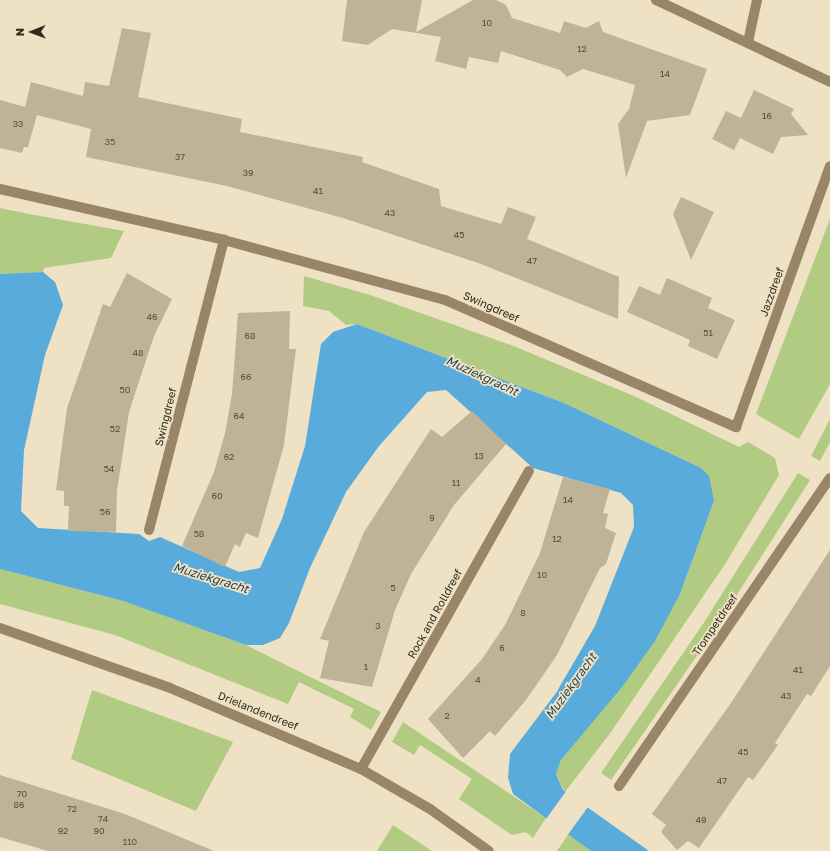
<!DOCTYPE html>
<html>
<head>
<meta charset="utf-8">
<style>
  body { margin:0 }
  #map { position:relative; width:830px; height:851px; overflow:hidden; background:#eee1c4; font-family:"Golos Text",sans-serif }
  div>[style] { position:absolute }
  .green>* { inset:0; background:#b2cb83 }
  .water>* { inset:0; background:#58abda }
  .pier>* { inset:0; background:#eee1c4; transform-origin:0 0 }
  .building>* { inset:0; background:#bfb397 }
  .minor>* { height:10px; margin:-5px; padding:0 5px; transform-origin:5px; border-radius:5px; background:#998568 }
  span { translate:-50% -50%; white-space:nowrap; text-align:center; line-height:1.15; -webkit-text-stroke:3.5px #eee1c4; paint-order:stroke }
  .number-label { font-size:9px; color:#544d3e }
  .number-label span { -webkit-text-stroke-width:0 }
  .street-label { font-size:11px; color:#302b20 }
  .water-label { font-size:12px; color:#1b3f53; font-style:italic }
  .north { position:absolute; left:12px; top:12px; width:40px; height:40px; -webkit-text-stroke:3px #eee1c4; paint-order:stroke; rotate:269deg; font-size:11px; font-weight:700; line-height:16px; text-align:center; color:#302b20 }
  .north::after { content:''; display:block; margin:auto; width:14px; height:18px; background:#302b20; clip-path:polygon(50% 0,100% 100%,50% 72%,0 100%) }
</style>
</head>
<body>
<div id="map">
  <div class="green">
    <div style="clip-path:polygon(0 208px,29px 214px,124px 231px,111px 258px,44px 268px,43px 272px,0 274px)"></div>
    <div style="clip-path:polygon(830px 219px,830px 384px,799px 439px,756px 414px)"></div>
    <div style="clip-path:polygon(304px 276px,370px 295px,511px 345px,634px 396px,739px 447px,748px 442px,775px 458px,779px 475px,725px 564px,611px 732px,565px 792px,556px 774px,561px 760px,588px 727px,680px 594px,714px 501px,701px 468px,564px 403px,357px 324px,346px 325px,329px 311px,303px 306px)"></div>
    <div style="clip-path:polygon(830px 419px,830px 442px,820px 461px,811px 456px)"></div>
    <div style="clip-path:polygon(798px 473px,810px 480px,714px 631px,611px 780px,601px 773px,703px 624px)"></div>
    <div style="clip-path:polygon(0 569px,123px 601px,246px 645px,381px 712px,371px 730px,350px 717px,354px 709px,299px 682px,288px 704px,115px 635px,0 604px)"></div>
    <div style="clip-path:polygon(92px 690px,233px 742px,196px 811px,71px 759px)"></div>
    <div style="clip-path:polygon(403px 722px,546px 818px,533px 838px,526px 832px,512px 835px,459px 799px,472px 779px,420px 745px,414px 755px,392px 742px)"></div>
    <div style="clip-path:polygon(393px 825px,432px 851px,377px 851px)"></div>
    <div style="clip-path:polygon(569px 833px,591px 851px,557px 851px)"></div>
  </div>
  <div class="water">
    <div style="clip-path:polygon(43px 272px,55px 282px,63px 305px,45px 355px,24px 450px,21px 511px,38px 528px,139px 534px,149px 541px,160px 537px,239px 572px,260px 568px,282px 519px,305px 446px,321px 344px,333px 332px,357px 324px,564px 403px,701px 468px,709px 476px,714px 501px,680px 594px,655px 641px,622px 687px,561px 760px,556px 774px,563px 790px,649px 851px,591px 851px,513px 794px,508px 778px,510px 754px,556px 693px,595px 626px,634px 527px,633px 505px,621px 493px,533px 468px,446px 390px,427px 392px,379px 446px,346px 492px,310px 568px,289px 623px,280px 638px,263px 645px,246px 645px,123px 601px,0 569px,0 274px)"></div>
  </div>
  <div class="pier">
    <div style="left:567px;top:790px;width:27px;height:37px;rotate:36deg"></div>
  </div>
  <div class="building">
    <div style="clip-path:polygon(347px 0,422px 0,416px 32px,473px 0,496px 0,506px 5px,512px 18px,560px 33px,564px 21px,586px 28px,599px 21px,603px 32px,707px 69px,690px 115px,647px 121px,626px 178px,618px 124px,629px 109px,635px 85px,583px 69px,567px 77px,560px 70px,501px 51px,498px 63px,469px 57px,466px 69px,435px 61px,441px 37px,392px 29px,368px 45px,342px 41px)"></div>
    <div style="clip-path:polygon(122px 28px,151px 33px,138px 97px,242px 119px,240px 132px,363px 157px,362px 162px,439px 189px,441px 206px,501px 224px,508px 207px,536px 217px,527px 239px,619px 277px,618px 319px,481px 264px,343px 218px,227px 186px,86px 157px,91px 129px,37px 115px,28px 147px,24px 147px,22px 153px,0 148px,0 100px,25px 107px,31px 82px,83px 96px,85px 82px,109px 86px)"></div>
    <div style="clip-path:polygon(754px 90px,794px 109px,791px 114px,808px 135px,781px 137px,773px 154px,740px 138px,734px 150px,712px 139px,726px 111px,741px 118px)"></div>
    <div style="clip-path:polygon(681px 197px,714px 212px,691px 260px,673px 214px)"></div>
    <div style="clip-path:polygon(127px 273px,172px 299px,154px 336px,129px 412px,117px 491px,116px 532px,68px 531px,69px 506px,64px 506px,64px 491px,56px 490px,67px 408px,103px 304px,110px 307px)"></div>
    <div style="clip-path:polygon(667px 278px,712px 298px,708px 308px,735px 320px,717px 359px,688px 346px,690px 340px,627px 312px,639px 286px,660px 295px)"></div>
    <div style="clip-path:polygon(290px 311px,289px 349px,296px 349px,284px 445px,258px 538px,246px 533px,240px 547px,235px 544px,225px 567px,182px 546px,214px 472px,225px 433px,232px 394px,238px 313px)"></div>
    <div style="clip-path:polygon(472px 411px,506px 444px,454px 505px,411px 574px,395px 610px,372px 687px,320px 678px,329px 641px,320px 639px,364px 532px,431px 429px,442px 437px)"></div>
    <div style="clip-path:polygon(563px 477px,610px 489px,603px 513px,608px 514px,605px 528px,616px 533px,606px 564px,600px 568px,557px 655px,526px 700px,495px 736px,490px 731px,463px 758px,428px 719px,482px 659px,505px 625px,540px 553px)"></div>
    <div style="clip-path:polygon(830px 550px,830px 666px,811px 696px,807px 694px,775px 743px,778px 745px,753px 780px,748px 777px,699px 848px,688px 841px,677px 850px,661px 832px,666px 825px,652px 814px,733px 700px)"></div>
    <div style="clip-path:polygon(0 775px,125px 814px,214px 851px,48px 851px,0 837px)"></div>
  </div>
  <div class="minor">
    <div style="left:656px;top:0;width:192px;rotate:25.2deg"></div>
    <div style="left:748px;top:42px;width:43px;rotate:-77.9deg"></div>
    <div style="left:0;top:189px;width:230px;rotate:12.8deg"></div>
    <div style="left:224px;top:240px;width:229px;rotate:15.2deg"></div>
    <div style="left:445px;top:300px;width:318px;rotate:23.6deg"></div>
    <div style="left:736px;top:427px;width:277px;rotate:-70.2deg"></div>
    <div style="left:149px;top:530px;width:300px;rotate:-75.5deg"></div>
    <div style="left:0;top:628px;width:180px;rotate:19.4deg"></div>
    <div style="left:170px;top:688px;width:207px;rotate:23deg"></div>
    <div style="left:361px;top:769px;width:80px;rotate:30.1deg"></div>
    <div style="left:430px;top:809px;width:72px;rotate:35.4deg"></div>
    <div style="left:361px;top:769px;width:342px;rotate:-60.6deg"></div>
    <div style="left:619px;top:786px;width:373px;rotate:-55.6deg"></div>
  </div>
  <div class="number-label">
    <span style="left:487px;top:23px">10</span>
    <span style="left:582px;top:49px">12</span>
    <span style="left:665px;top:74px">14</span>
    <span style="left:767px;top:116px">16</span>
    <span style="left:18px;top:124px">33</span>
    <span style="left:110px;top:142px">35</span>
    <span style="left:180px;top:157px">37</span>
    <span style="left:248px;top:173px">39</span>
    <span style="left:318px;top:191px">41</span>
    <span style="left:390px;top:213px">43</span>
    <span style="left:459px;top:235px">45</span>
    <span style="left:532px;top:261px">47</span>
    <span style="left:152px;top:317px">46</span>
    <span style="left:708px;top:333px">51</span>
    <span style="left:250px;top:336px">68</span>
    <span style="left:138px;top:353px">48</span>
    <span style="left:246px;top:377px">66</span>
    <span style="left:125px;top:390px">50</span>
    <span style="left:239px;top:416px">64</span>
    <span style="left:115px;top:429px">52</span>
    <span style="left:479px;top:456px">13</span>
    <span style="left:229px;top:457px">62</span>
    <span style="left:109px;top:469px">54</span>
    <span style="left:456px;top:483px">11</span>
    <span style="left:217px;top:496px">60</span>
    <span style="left:568px;top:500px">14</span>
    <span style="left:105px;top:512px">56</span>
    <span style="left:432px;top:518px">9</span>
    <span style="left:199px;top:534px">58</span>
    <span style="left:557px;top:539px">12</span>
    <span style="left:542px;top:575px">10</span>
    <span style="left:393px;top:588px">5</span>
    <span style="left:523px;top:613px">8</span>
    <span style="left:378px;top:626px">3</span>
    <span style="left:502px;top:648px">6</span>
    <span style="left:366px;top:667px">1</span>
    <span style="left:798px;top:670px">41</span>
    <span style="left:478px;top:680px">4</span>
    <span style="left:786px;top:696px">43</span>
    <span style="left:447px;top:716px">2</span>
    <span style="left:743px;top:752px">45</span>
    <span style="left:722px;top:781px">47</span>
    <span style="left:22px;top:794px">70</span>
    <span style="left:19px;top:805px">86</span>
    <span style="left:72px;top:809px">72</span>
    <span style="left:103px;top:819px">74</span>
    <span style="left:701px;top:820px">49</span>
    <span style="left:63px;top:831px">92</span>
    <span style="left:99px;top:831px">90</span>
    <span style="left:130px;top:842px">110</span>
  </div>
  <div class="street-label">
    <span style="left:772px;top:292px;rotate:-70deg">Jazzdreef</span>
    <span style="left:491px;top:307px;rotate:24deg">Swingdreef</span>
    <span style="left:166px;top:417px;rotate:-76deg">Swingdreef</span>
    <span style="left:435px;top:614px;rotate:-61deg">Rock and Rolldreef</span>
    <span style="left:715px;top:625px;rotate:-56deg">Trompetdreef</span>
    <span style="left:258px;top:711px;rotate:22deg">Drielandendreef</span>
  </div>
  <div class="water-label">
    <span style="left:482px;top:376px;rotate:25deg">Muziekgracht</span>
    <span style="left:211px;top:578px;rotate:17deg">Muziekgracht</span>
    <span style="left:571px;top:686px;rotate:-54deg">Muziekgracht</span>
  </div>
  <div class="north">N</div>
</div>
</body>
</html>
